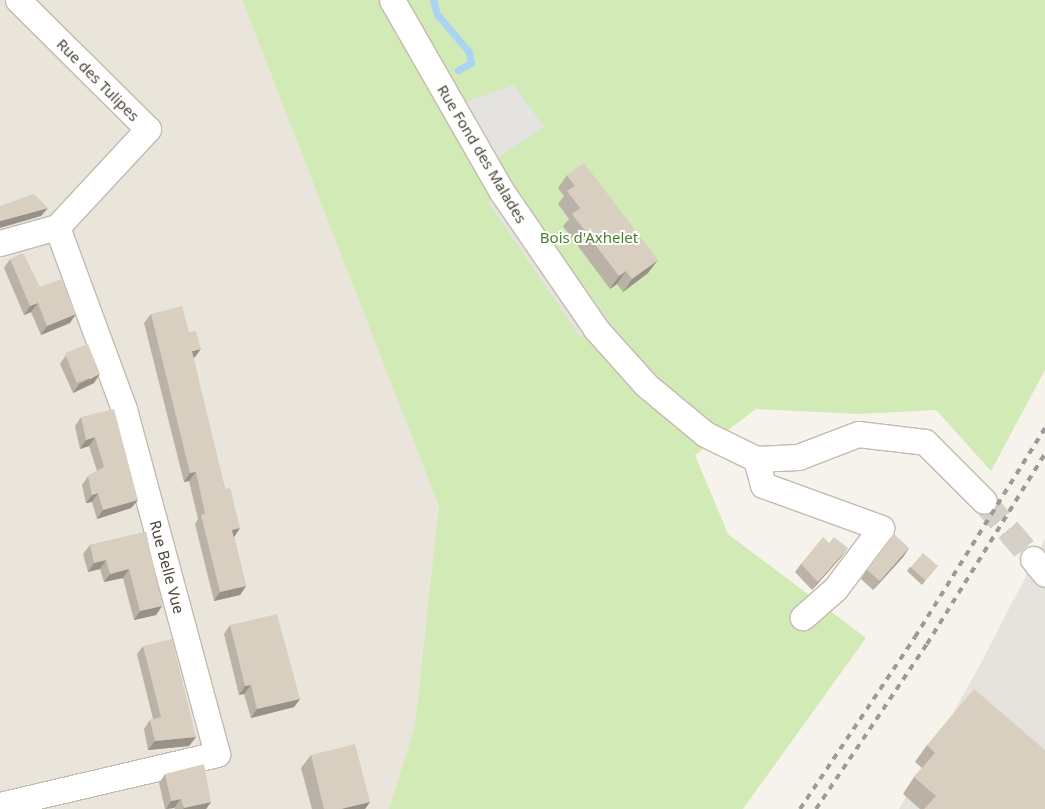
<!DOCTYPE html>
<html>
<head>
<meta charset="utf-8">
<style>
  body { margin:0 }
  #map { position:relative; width:1045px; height:809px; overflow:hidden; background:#f6f3ec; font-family:"Noto Sans",sans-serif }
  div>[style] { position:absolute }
  .residential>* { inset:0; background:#eae5da }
  .industrial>* { inset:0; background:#e6e2dd }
  .green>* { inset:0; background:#d2eab5 }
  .parking>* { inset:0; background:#e5e3e0 }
  .stream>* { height:7px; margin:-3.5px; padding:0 3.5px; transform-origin:3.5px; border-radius:3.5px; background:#a9d4f2 }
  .street-tunnel>* { height:25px; margin-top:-12.5px; transform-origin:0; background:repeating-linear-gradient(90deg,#d4d0c8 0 25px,transparent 0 37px) }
  .roads { filter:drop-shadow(1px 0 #c2bbae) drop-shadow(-1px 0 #c2bbae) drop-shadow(0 1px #c2bbae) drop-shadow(0 -1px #c2bbae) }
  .street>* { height:25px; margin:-12.5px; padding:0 12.5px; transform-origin:12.5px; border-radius:12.5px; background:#fff }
  .rail>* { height:4px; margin-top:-2px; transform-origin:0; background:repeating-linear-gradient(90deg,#9a9a9a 0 6px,transparent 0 12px) }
  .wall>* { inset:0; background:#bab2a6 }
  .shaded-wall>* { inset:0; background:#979187 }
  .building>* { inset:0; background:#d8cfc1; transform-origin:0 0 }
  span { translate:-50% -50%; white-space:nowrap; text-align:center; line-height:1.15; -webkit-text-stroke:4px #fff; paint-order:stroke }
  .street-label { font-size:15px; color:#4b4439 }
  .park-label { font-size:15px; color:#4a7f2a }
</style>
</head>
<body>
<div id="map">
  <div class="residential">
    <div style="clip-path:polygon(0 0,242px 0,558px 809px,0 809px)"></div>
  </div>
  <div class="industrial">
    <div style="clip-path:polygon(1045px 539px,1045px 809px,899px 809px,981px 663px)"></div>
  </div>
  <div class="green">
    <div style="clip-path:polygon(242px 0,1045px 0,1045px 370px,991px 471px,936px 410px,859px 414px,756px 409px,695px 455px,728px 534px,866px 638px,743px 809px,389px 809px,415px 727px,439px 506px)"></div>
  </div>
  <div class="parking">
    <div style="clip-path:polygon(514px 85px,544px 127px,498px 158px,462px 103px)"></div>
    <div style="clip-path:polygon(511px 187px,607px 318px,580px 337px,488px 202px)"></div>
  </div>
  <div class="stream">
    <div style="left:433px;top:0;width:15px;rotate:74deg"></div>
    <div style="left:437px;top:14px;width:50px;rotate:49.9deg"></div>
    <div style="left:469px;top:52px;width:11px;rotate:80deg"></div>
    <div style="left:471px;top:63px;width:15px;rotate:152deg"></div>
  </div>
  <div class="street-tunnel">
    <div style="left:984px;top:501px;width:76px;rotate:49.8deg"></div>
  </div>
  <div class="roads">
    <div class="street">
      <div style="left:18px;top:0;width:183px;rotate:44.8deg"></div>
      <div style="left:148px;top:129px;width:134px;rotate:132.9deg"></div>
      <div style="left:392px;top:0;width:221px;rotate:60.2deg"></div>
      <div style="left:502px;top:192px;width:166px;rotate:55.5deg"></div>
      <div style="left:596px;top:329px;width:75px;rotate:48.2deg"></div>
      <div style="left:646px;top:385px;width:77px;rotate:39.7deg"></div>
      <div style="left:705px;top:434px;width:57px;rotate:26.1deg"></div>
      <div style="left:756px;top:459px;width:42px;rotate:-2.7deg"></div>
      <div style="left:798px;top:457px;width:64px;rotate:-21deg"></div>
      <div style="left:858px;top:434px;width:67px;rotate:6.8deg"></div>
      <div style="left:925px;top:442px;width:83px;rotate:45deg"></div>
      <div style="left:0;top:243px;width:59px;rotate:-15.7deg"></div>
      <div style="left:57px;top:227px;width:194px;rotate:69.8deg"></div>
      <div style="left:124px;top:409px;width:357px;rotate:74.9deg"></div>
      <div style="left:217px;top:754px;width:223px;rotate:166.8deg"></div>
      <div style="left:756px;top:459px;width:27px;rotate:75deg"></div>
      <div style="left:763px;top:485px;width:126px;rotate:20deg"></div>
      <div style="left:881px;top:528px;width:76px;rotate:127deg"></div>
      <div style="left:835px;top:589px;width:43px;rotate:138.8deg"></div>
      <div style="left:1033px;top:559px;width:19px;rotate:51deg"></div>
    </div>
  </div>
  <div class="rail">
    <div style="left:800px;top:809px;width:207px;rotate:-56.2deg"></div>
    <div style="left:915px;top:637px;width:246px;rotate:-58.1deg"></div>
    <div style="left:816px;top:809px;width:199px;rotate:-56.1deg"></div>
    <div style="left:927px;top:644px;width:224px;rotate:-58.2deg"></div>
  </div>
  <div class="wall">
    <div style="clip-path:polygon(567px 175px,648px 273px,623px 292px,617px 284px,610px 289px,563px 226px,569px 219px,558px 204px,564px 196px,558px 188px)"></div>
    <div style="clip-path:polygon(10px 259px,40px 287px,70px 323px,41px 335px,31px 312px,24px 315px,4px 268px)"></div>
    <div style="clip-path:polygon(151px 314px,195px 357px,193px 358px,225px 489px,240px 528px,234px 537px,246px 586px,240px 595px,214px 601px,195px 524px,198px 519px,189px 481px,184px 482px,144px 323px)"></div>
    <div style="clip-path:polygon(66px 355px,94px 383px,73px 393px,60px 364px)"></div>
    <div style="clip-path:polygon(81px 417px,138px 500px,131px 508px,97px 519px,92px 502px,86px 503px,82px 485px,88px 476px,97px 471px,89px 446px,80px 449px,75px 426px)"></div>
    <div style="clip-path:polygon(146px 532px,162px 606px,156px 615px,134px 620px,123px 578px,104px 582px,100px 569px,88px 572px,83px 554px,90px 545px)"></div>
    <div style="clip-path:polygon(829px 543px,842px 556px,812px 590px,795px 572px,801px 564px)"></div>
    <div style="clip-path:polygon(909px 548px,903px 557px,873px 590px,861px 579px,867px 570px)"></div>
    <div style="clip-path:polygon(910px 567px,934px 570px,922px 585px,907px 571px)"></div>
    <div style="clip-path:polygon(230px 625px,300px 699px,294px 707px,251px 718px,244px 694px,239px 695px,224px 634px)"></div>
    <div style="clip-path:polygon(143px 646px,196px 737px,189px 746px,148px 750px,144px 729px,150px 720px,153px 719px,137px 654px)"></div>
    <div style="clip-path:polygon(927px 745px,1045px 809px,920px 809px,903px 794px,914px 777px,922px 768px,915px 762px)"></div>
    <div style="clip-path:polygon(311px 755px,370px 802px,365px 809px,312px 809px,301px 768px)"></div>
    <div style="clip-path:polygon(165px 774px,211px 802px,206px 809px,175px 809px,174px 808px,165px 809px,159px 783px)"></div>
  </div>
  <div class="shaded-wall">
    <div style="clip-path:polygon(48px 208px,41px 216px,0 228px,0 221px)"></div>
    <div style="clip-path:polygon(658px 260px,648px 273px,623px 292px,632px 279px)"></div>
    <div style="clip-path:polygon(626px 271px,617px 284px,610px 289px,619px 276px)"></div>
    <div style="clip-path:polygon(38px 303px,31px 312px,24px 315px,30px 306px)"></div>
    <div style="clip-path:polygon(76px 314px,70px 323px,41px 335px,47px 326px)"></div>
    <div style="clip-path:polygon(201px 349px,195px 357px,185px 360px,192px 351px)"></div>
    <div style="clip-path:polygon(100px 374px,94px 383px,73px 393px,79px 384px)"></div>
    <div style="clip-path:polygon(95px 437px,89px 446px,80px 449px,86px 440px)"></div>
    <div style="clip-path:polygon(196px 472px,189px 481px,184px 482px,190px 473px)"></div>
    <div style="clip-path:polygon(98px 493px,92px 502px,86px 503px,92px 495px)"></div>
    <div style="clip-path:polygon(138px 500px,131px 508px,97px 519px,103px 510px)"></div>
    <div style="clip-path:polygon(240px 528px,234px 537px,226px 539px,232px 530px)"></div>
    <div style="clip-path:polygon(848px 548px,842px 556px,812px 590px,818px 582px)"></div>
    <div style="clip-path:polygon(909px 548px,903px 557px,873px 590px,880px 581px)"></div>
    <div style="clip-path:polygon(106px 560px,100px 569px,88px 572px,94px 563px)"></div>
    <div style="clip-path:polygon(129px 569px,123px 578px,104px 582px,110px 574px)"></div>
    <div style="clip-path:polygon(246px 586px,240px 595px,214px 601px,220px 592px)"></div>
    <div style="clip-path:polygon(162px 606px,156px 615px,134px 620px,140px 611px)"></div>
    <div style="clip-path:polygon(251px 685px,244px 694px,239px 695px,245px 686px)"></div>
    <div style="clip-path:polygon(300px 699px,294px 707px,251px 718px,257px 709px)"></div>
    <div style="clip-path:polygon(196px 737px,189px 746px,148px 750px,155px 741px)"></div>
    <div style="clip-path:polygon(181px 799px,174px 808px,166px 809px,171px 801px)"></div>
    <div style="clip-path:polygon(211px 802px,206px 809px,183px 809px,184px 808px)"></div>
    <div style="clip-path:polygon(370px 802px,365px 809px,341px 809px)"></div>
  </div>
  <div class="building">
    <div style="clip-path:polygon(584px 163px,658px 260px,632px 279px,626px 271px,619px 276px,572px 214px,580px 208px,567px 191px,575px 186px,567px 175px)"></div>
    <div style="clip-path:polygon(34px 194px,48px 208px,0 221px,0 206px)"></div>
    <div style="clip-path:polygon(23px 253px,40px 287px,61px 279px,76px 314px,47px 326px,38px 303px,30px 306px,10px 259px)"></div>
    <div style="clip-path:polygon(182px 306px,189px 332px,196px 331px,201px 349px,192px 351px,225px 489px,230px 488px,240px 528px,232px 530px,246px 586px,220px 592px,201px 515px,205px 514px,196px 472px,190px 473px,151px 314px)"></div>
    <div style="left:88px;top:344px;width:32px;height:25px;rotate:68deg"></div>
    <div style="clip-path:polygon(114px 409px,138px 500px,103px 510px,98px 493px,92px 495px,88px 476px,104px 467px,95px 437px,86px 440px,81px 417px)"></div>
    <div style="clip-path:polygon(146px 532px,162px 606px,140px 611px,129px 569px,110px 574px,106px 560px,94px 563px,90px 545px)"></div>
    <div style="clip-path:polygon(894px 534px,909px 548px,880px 581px,867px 570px)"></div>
    <div style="clip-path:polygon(823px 537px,829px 543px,834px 537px,848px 548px,818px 582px,801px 564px)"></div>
    <div style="left:923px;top:553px;width:20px;height:19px;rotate:41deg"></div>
    <div style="clip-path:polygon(277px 614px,300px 699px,257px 709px,251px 685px,245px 686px,230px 625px)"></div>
    <div style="clip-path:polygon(172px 639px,196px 737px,155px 741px,150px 720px,161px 717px,143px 646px)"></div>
    <div style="clip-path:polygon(974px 689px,1045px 750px,1045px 809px,924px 809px,936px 796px,914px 777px,935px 753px,927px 745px)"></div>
    <div style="clip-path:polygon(355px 744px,370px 802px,341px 809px,324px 809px,311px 755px)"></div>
    <div style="clip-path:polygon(204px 764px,211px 802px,184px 808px,181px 799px,171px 801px,165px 774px)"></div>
  </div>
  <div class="street-label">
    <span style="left:98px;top:80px;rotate:45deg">Rue des Tulipes</span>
    <span style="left:482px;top:154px;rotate:59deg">Rue Fond des Malades</span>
    <span style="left:167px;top:567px;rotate:75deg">Rue Belle Vue</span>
  </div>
  <div class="park-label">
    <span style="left:589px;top:238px">Bois d'Axhelet</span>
  </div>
</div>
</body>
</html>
